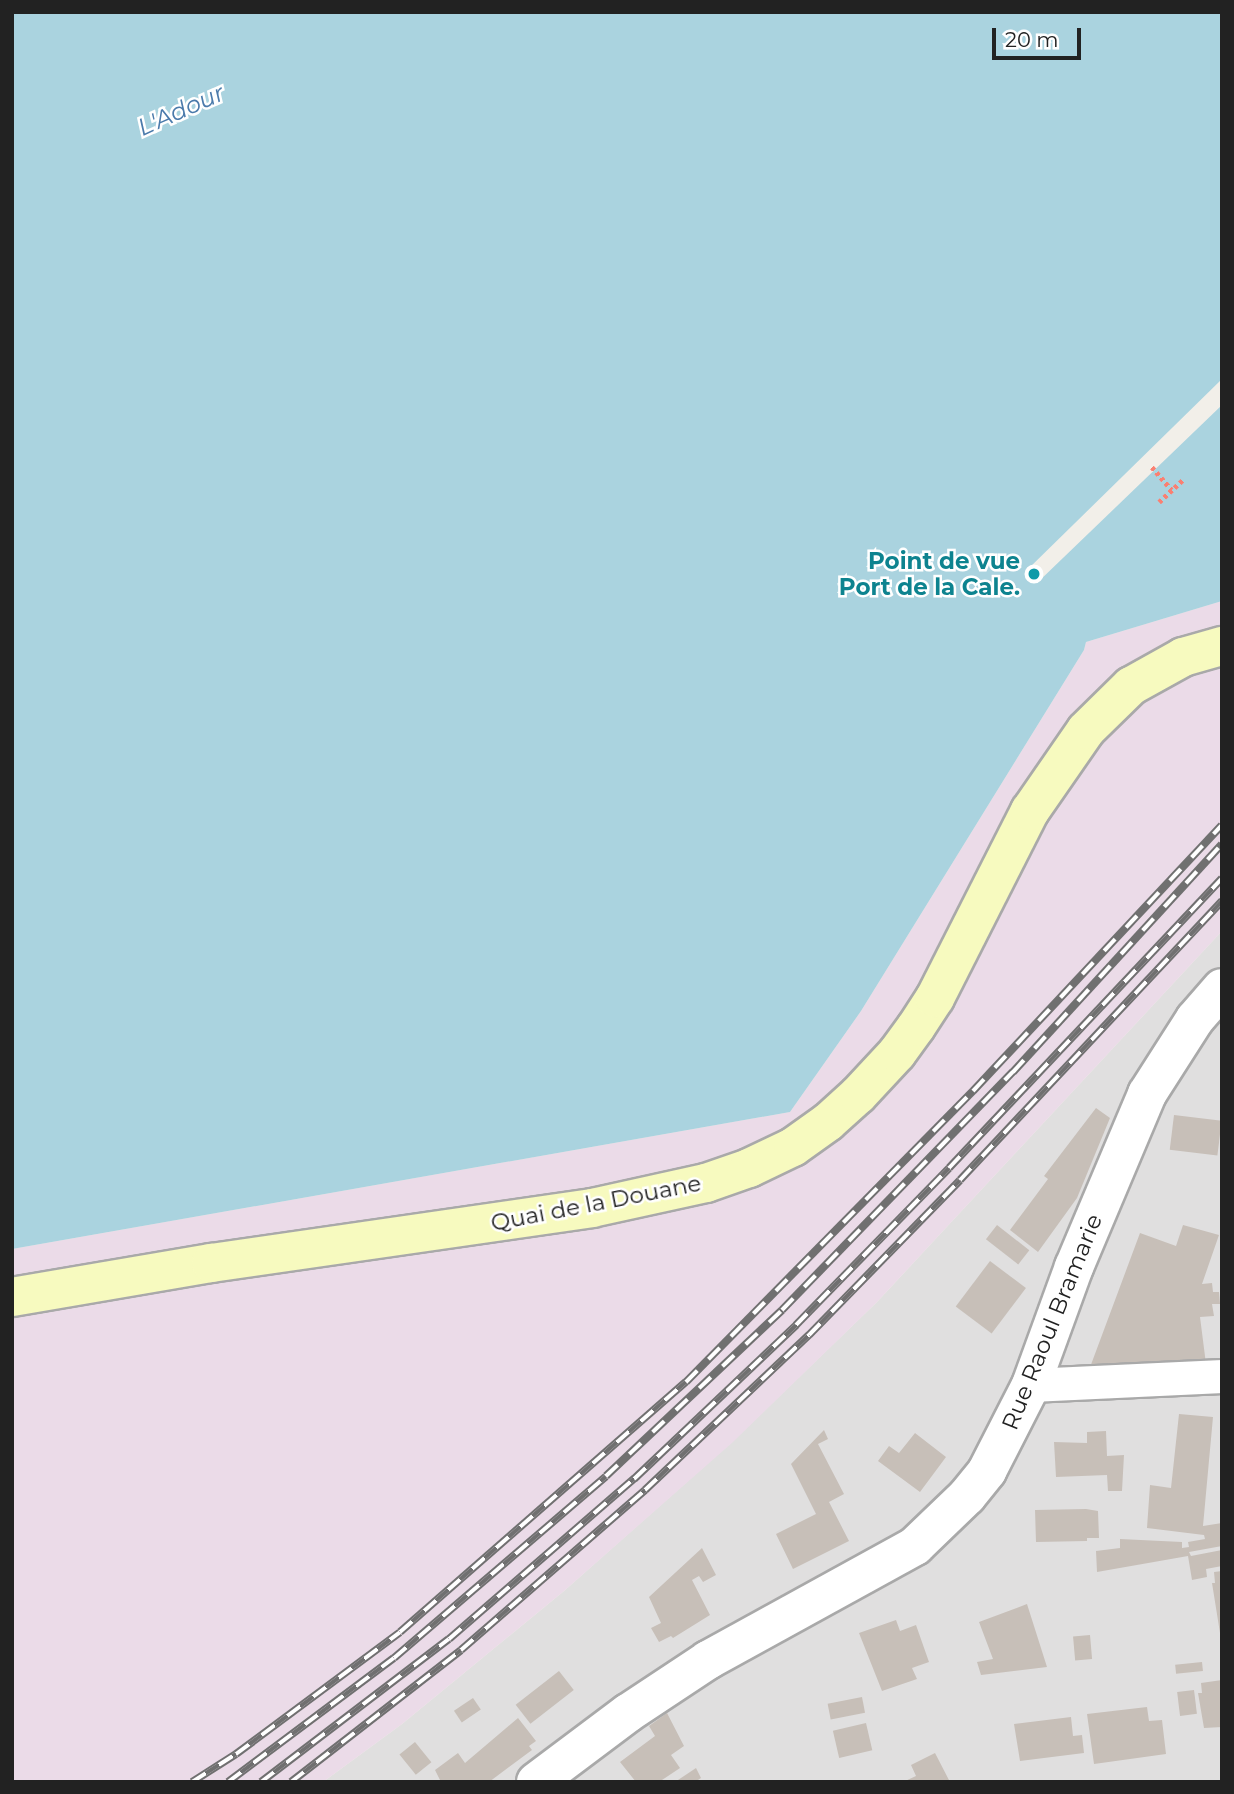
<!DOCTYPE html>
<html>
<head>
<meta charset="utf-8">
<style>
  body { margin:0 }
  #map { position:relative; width:1234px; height:1794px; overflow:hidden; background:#f2efe9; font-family:Montserrat,sans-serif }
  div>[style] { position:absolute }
  .residential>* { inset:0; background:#e0dfdf }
  .industrial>* { inset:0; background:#ebdbe8 }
  .water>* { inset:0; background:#aad3df }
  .building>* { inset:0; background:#c7bfb8; transform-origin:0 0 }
  .path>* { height:4.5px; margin-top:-2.25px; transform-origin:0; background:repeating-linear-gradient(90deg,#fa8072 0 3.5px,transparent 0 7px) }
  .roads { filter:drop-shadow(2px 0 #a9a9a9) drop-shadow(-2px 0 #a9a9a9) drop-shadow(0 2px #a9a9a9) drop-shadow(0 -2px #a9a9a9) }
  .minor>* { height:33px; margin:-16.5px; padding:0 16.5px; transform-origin:16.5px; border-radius:16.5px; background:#fff }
  .tertiary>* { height:38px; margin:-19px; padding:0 19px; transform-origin:19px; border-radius:19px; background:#fff }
  .secondary>* { height:38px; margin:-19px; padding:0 19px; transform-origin:19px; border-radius:19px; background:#f7fabf }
  .rail>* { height:8px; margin-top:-4px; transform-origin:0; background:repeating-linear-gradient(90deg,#fff 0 16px,#707070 0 32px); box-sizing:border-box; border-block:2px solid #707070 }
  .dots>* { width:19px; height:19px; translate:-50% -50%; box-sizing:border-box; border:4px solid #fff; border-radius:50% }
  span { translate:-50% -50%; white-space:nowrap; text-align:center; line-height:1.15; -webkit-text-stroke:5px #fff; paint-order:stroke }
  .culture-label { font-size:23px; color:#0d838f; font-weight:700 }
  .right { translate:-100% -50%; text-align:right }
  .street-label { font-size:23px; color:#222 }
  .water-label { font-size:24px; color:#4a7aab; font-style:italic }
  .frame { position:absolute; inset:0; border:14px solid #222; pointer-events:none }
  .scale { position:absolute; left:992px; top:28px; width:89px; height:32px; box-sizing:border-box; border:4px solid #222; border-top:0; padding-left:9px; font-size:21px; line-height:24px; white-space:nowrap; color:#222; -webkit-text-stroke:5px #fff; paint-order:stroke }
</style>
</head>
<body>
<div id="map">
  <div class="residential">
    <div style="clip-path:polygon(1222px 931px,1222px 1782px,323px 1782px,402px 1724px,564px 1591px,733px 1441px,877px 1302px)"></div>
  </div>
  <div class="industrial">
    <div style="clip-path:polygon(1222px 601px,1222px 931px,877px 1302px,733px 1442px,564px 1591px,402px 1724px,323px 1782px,12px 1782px,12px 1249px,790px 1112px,861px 1011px,1084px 650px,1086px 642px)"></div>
  </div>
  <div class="water">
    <div style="clip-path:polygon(12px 12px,1222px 12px,1222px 379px,1025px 572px,1037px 583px,1222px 405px,1222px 601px,1086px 642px,1084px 650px,861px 1011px,790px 1112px,12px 1249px)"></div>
  </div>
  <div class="building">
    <div style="clip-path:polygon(1096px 1108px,1110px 1118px,1077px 1198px,1038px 1252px,1010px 1230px,1048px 1179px,1044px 1176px)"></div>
    <div style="left:1174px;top:1115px;width:48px;height:35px;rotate:7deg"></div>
    <div style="left:997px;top:1225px;width:41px;height:18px;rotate:38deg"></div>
    <div style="clip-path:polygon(1183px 1225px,1219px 1235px,1202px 1284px,1212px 1283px,1213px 1292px,1219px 1292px,1220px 1304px,1212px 1304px,1214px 1316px,1200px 1317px,1206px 1364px,1089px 1370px,1140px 1233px,1176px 1246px)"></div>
    <div style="left:990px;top:1261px;width:45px;height:57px;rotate:37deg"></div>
    <div style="clip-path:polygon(1179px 1414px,1213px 1417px,1203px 1526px,1222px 1523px,1222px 1546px,1189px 1552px,1191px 1556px,1222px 1550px,1222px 1566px,1206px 1569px,1207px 1577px,1192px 1580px,1188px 1556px,1097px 1572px,1096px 1551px,1120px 1548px,1120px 1539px,1182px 1542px,1182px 1548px,1189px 1547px,1188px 1542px,1205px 1539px,1204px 1535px,1147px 1528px,1150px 1485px,1171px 1488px)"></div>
    <div style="clip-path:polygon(824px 1430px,828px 1439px,818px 1444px,844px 1494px,829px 1502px,849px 1541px,793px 1569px,776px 1534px,816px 1514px,791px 1464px)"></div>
    <div style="clip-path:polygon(1106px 1431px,1107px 1456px,1124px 1455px,1122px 1491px,1108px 1491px,1107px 1475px,1056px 1477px,1054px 1442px,1087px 1443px,1087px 1432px)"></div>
    <div style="clip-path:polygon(915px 1433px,946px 1457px,920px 1492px,878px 1461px,889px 1446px,899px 1453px)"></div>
    <div style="clip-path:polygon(1086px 1509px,1098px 1511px,1099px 1538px,1087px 1538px,1087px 1541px,1036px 1542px,1035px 1510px)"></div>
    <div style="clip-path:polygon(702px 1548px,716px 1575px,703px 1582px,699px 1576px,692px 1580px,710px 1615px,673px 1638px,671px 1636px,659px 1642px,651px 1628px,661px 1623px,649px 1597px)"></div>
    <div style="clip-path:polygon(1222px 1571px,1222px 1633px,1220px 1633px,1212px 1583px,1215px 1583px,1214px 1572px)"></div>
    <div style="clip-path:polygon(1027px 1604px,1047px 1667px,981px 1675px,977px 1662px,993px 1659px,979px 1622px)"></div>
    <div style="clip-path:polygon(896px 1620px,900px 1631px,916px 1625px,929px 1662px,912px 1668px,917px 1679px,882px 1691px,859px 1633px)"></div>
    <div style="left:1090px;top:1635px;width:24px;height:17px;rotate:85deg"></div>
    <div style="left:1202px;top:1662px;width:9px;height:27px;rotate:84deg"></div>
    <div style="left:559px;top:1671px;width:24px;height:55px;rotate:52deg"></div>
    <div style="clip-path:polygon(1222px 1680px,1222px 1727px,1204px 1728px,1198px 1693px,1202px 1693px,1201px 1683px)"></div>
    <div style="left:1194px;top:1690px;width:24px;height:17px;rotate:83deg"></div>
    <div style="left:862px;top:1697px;width:16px;height:35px;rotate:79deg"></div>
    <div style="left:473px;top:1698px;width:14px;height:23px;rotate:56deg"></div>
    <div style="clip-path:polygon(1147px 1707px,1149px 1721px,1162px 1720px,1166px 1754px,1094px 1764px,1087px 1714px)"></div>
    <div style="clip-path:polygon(667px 1713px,684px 1746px,671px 1755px,680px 1768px,659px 1782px,636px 1782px,620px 1762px,655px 1736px,649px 1726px)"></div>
    <div style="clip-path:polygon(1071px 1717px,1073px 1736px,1082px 1735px,1084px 1753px,1020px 1761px,1014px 1724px)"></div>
    <div style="clip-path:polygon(518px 1718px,536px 1741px,529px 1746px,532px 1750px,489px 1782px,441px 1782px,435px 1770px,458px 1753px,465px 1763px)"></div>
    <div style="left:866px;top:1723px;width:28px;height:34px;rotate:77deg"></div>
    <div style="left:415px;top:1742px;width:26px;height:20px;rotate:51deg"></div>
    <div style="clip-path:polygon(935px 1753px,950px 1782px,903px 1782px,916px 1776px,911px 1765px)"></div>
    <div style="clip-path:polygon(696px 1768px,701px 1778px,695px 1782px,675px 1782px)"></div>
  </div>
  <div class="path">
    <div style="left:1152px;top:467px;width:30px;rotate:49deg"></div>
    <div style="left:1159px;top:502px;width:34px;rotate:-43deg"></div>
  </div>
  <div class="roads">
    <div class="minor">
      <div style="left:1031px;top:1385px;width:191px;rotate:-2.7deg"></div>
    </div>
    <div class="tertiary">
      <div style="left:536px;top:1782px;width:115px;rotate:-36.9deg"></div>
      <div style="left:628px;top:1713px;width:96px;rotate:-33.5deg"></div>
      <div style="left:708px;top:1660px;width:236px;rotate:-28.8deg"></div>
      <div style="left:915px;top:1546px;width:72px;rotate:-43.9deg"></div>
      <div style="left:967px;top:1496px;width:32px;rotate:-51deg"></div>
      <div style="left:987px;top:1471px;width:97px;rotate:-62.9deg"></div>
      <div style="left:1031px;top:1385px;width:126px;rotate:-70deg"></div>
      <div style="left:1074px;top:1267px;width:188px;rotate:-67.1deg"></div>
      <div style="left:1147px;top:1094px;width:89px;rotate:-57.4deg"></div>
      <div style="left:1195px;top:1019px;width:41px;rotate:-48.9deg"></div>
    </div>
    <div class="secondary">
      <div style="left:12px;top:1297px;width:202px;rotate:-9.7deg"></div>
      <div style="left:211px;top:1263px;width:385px;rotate:-8.2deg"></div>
      <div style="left:592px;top:1208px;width:117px;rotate:-12.4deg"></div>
      <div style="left:706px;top:1183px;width:46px;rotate:-19.2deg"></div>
      <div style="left:749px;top:1168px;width:49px;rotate:-25.5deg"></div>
      <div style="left:793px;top:1147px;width:43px;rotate:-35.5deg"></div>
      <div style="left:828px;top:1122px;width:40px;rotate:-42deg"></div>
      <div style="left:858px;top:1095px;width:57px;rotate:-47.1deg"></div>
      <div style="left:897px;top:1053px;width:32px;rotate:-54deg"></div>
      <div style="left:916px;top:1027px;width:35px;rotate:-57deg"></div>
      <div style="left:935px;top:998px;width:210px;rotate:-63.1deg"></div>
      <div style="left:1030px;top:811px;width:98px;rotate:-55.3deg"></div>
      <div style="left:1086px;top:730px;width:63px;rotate:-44.4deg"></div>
      <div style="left:1131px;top:686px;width:60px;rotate:-29.1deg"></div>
      <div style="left:1183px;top:657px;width:41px;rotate:-15.8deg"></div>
    </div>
  </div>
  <div class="rail">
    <div style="left:192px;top:1782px;width:52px;rotate:-32.5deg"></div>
    <div style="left:236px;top:1754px;width:204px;rotate:-36.6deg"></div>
    <div style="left:400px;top:1632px;width:380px;rotate:-41.2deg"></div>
    <div style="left:686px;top:1382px;width:409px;rotate:-45.4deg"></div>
    <div style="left:973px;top:1091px;width:364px;rotate:-46.9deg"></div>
    <div style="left:228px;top:1782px;width:207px;rotate:-36.8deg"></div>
    <div style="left:394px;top:1658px;width:279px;rotate:-40.6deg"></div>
    <div style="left:606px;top:1476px;width:242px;rotate:-43.3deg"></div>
    <div style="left:782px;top:1310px;width:332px;rotate:-45.9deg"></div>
    <div style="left:1013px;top:1072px;width:309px;rotate:-47.5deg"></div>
    <div style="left:261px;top:1782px;width:236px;rotate:-37.3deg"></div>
    <div style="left:449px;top:1639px;width:245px;rotate:-40.9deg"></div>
    <div style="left:634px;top:1479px;width:224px;rotate:-43.5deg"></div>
    <div style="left:796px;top:1325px;width:219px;rotate:-45.7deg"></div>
    <div style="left:949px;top:1168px;width:398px;rotate:-46.7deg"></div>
    <div style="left:291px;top:1782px;width:215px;rotate:-37.8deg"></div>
    <div style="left:461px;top:1650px;width:244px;rotate:-41deg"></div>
    <div style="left:645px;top:1490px;width:226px;rotate:-43.4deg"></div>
    <div style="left:809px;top:1335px;width:216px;rotate:-45.7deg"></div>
    <div style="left:960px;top:1180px;width:383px;rotate:-46.8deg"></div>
  </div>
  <div class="dots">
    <div style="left:1034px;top:574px;background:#0f9aa8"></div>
  </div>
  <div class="culture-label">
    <span class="right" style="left:1020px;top:574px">Point de vue<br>Port de la Cale.</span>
  </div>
  <div class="street-label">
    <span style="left:596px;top:1203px;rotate:-11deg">Quai de la Douane</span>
    <span style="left:1052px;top:1322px;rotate:-68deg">Rue Raoul Bramarie</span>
  </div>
  <div class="water-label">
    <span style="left:181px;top:110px;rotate:-24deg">L'Adour</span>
  </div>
  <div class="frame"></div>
  <div class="scale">20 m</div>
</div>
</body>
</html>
